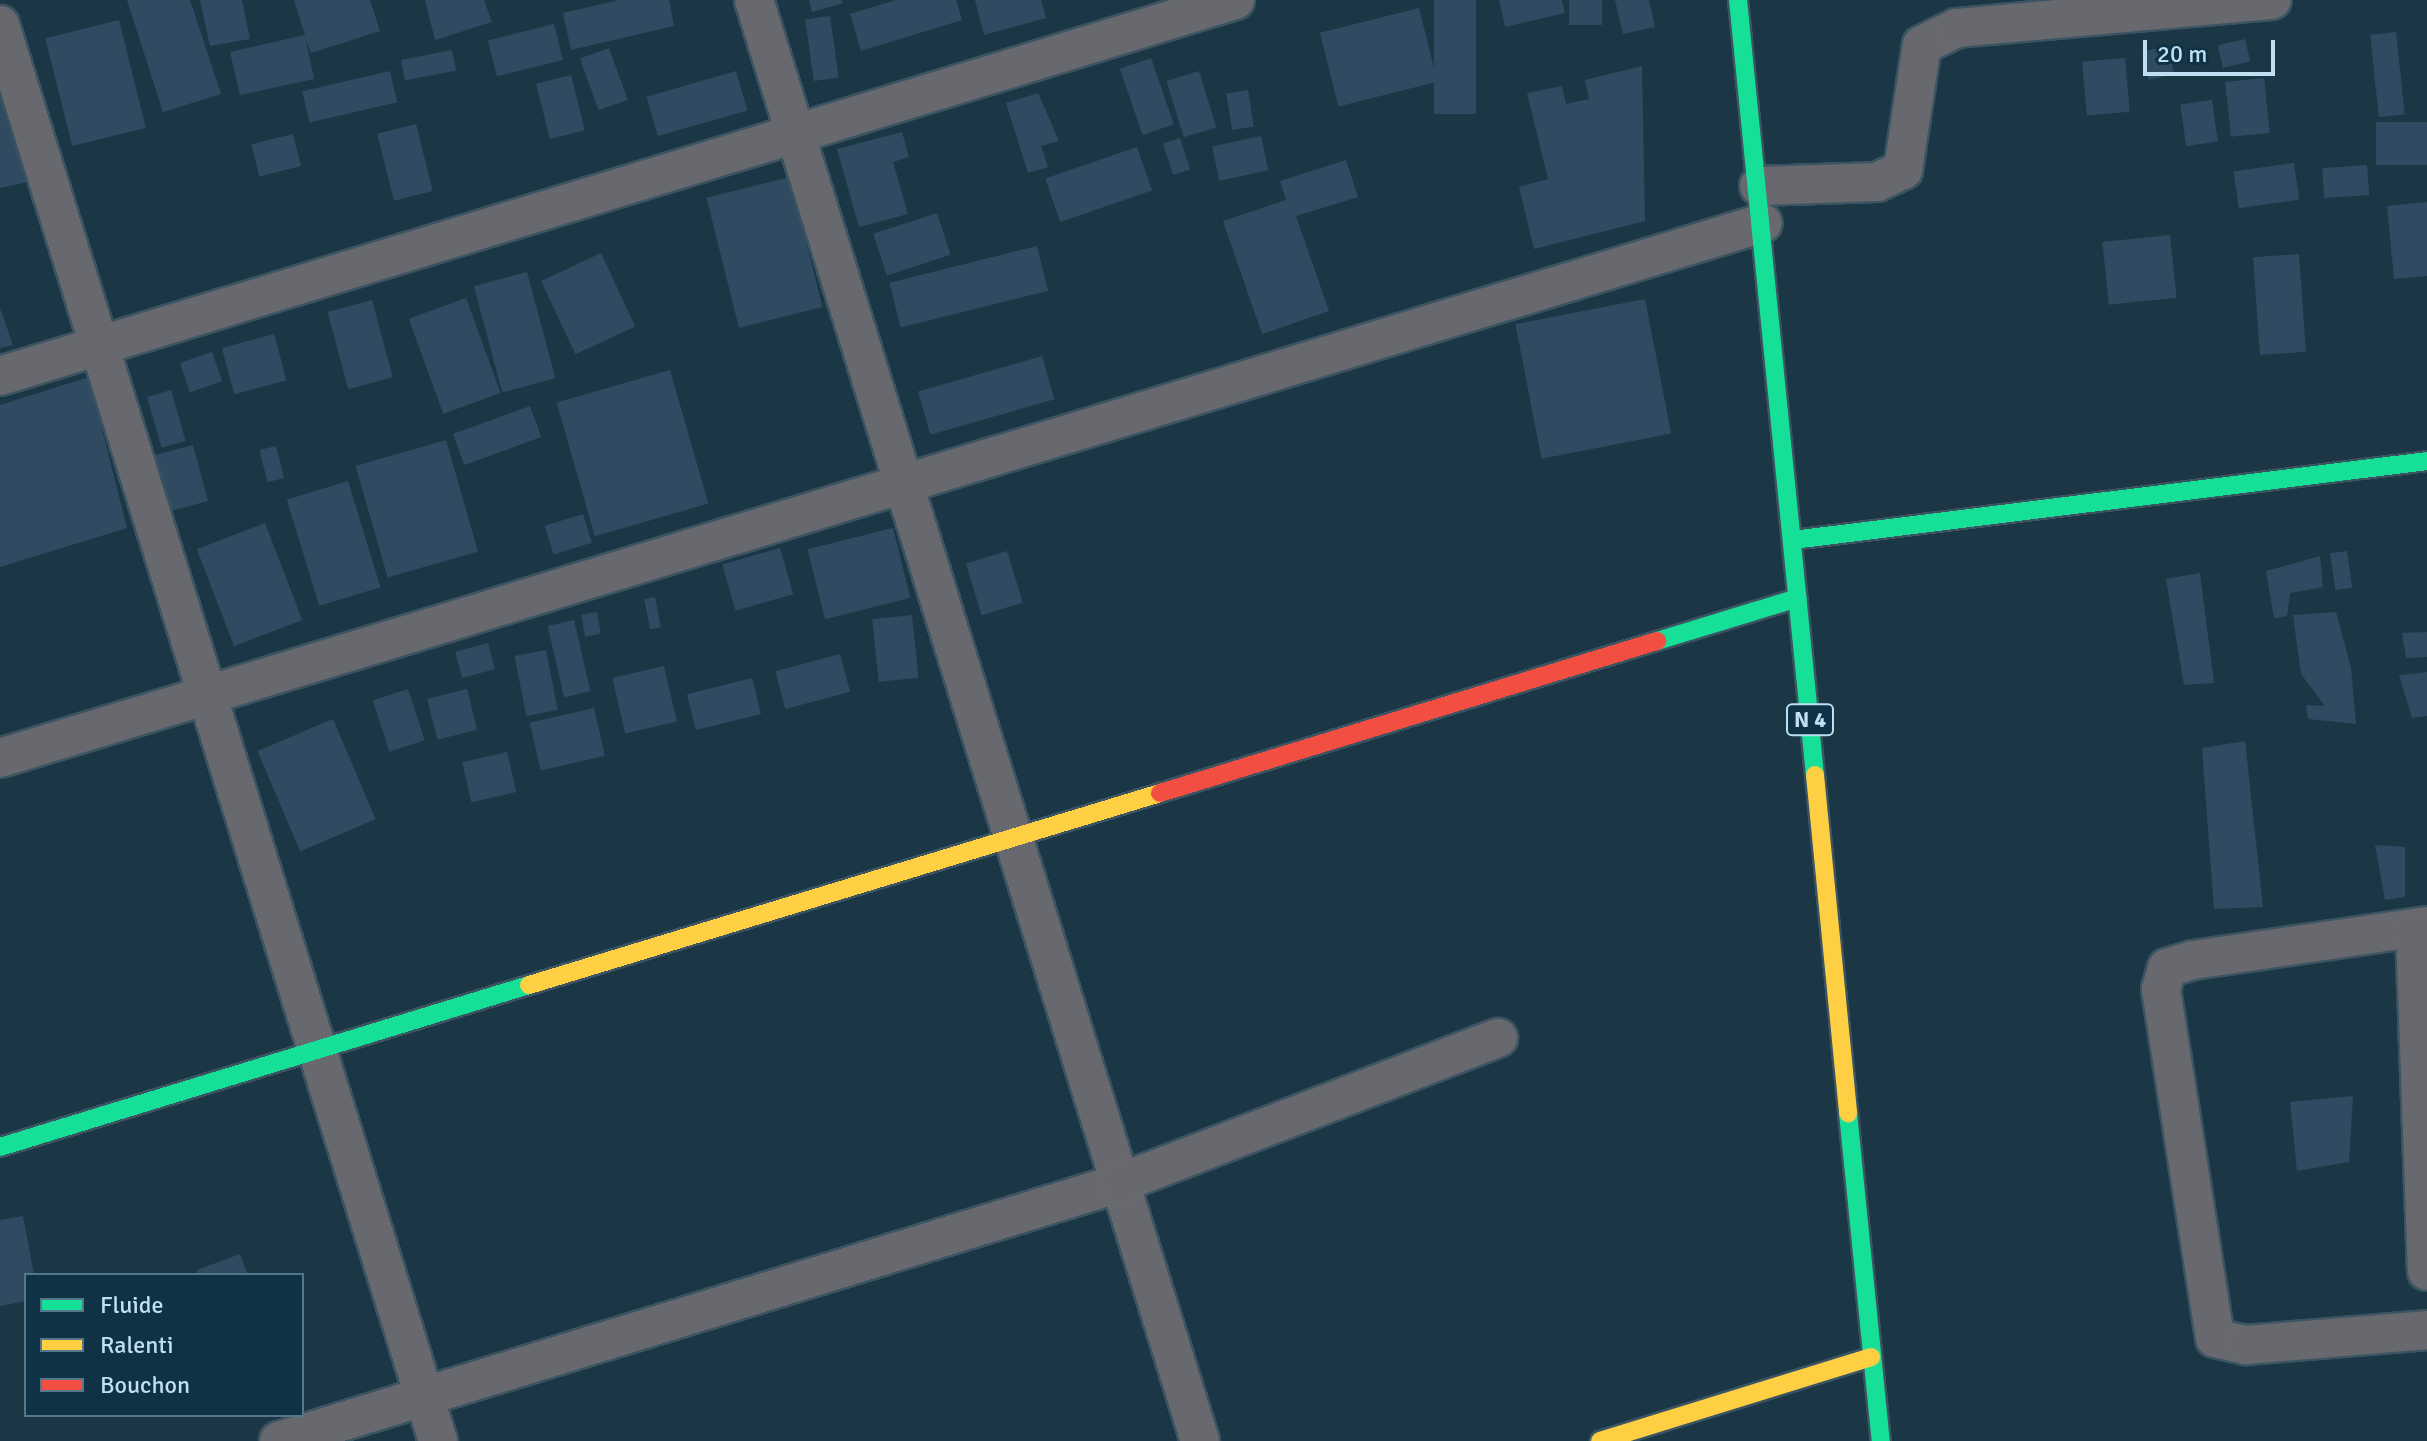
<!DOCTYPE html>
<html>
<head>
<meta charset="utf-8">
<style>
  body { margin:0 }
  #map { position:relative; width:2427px; height:1441px; overflow:hidden; background:#1b3746; font-family:Signika,sans-serif }
  div>[style] { position:absolute }
  .building>* { inset:0; background:#304b61; transform-origin:0 0 }
  .roads { filter:drop-shadow(2px 0 #3c5462) drop-shadow(-2px 0 #3c5462) drop-shadow(0 2px #3c5462) drop-shadow(0 -2px #3c5462) }
  .street>* { height:38px; margin:-19px; padding:0 19px; transform-origin:19px; border-radius:19px; background:#68696f }
  .fast>* { height:18px; margin:-9px; padding:0 9px; transform-origin:9px; border-radius:9px; background:#16e098 }
  .slow>* { height:18px; margin:-9px; padding:0 9px; transform-origin:9px; border-radius:9px; background:#ffcf43 }
  .jam>* { height:18px; margin:-9px; padding:0 9px; transform-origin:9px; border-radius:9px; background:#f24e42 }
  span { translate:-50% -50%; white-space:nowrap; text-align:center; line-height:1.15; -webkit-text-stroke:7px #103245; paint-order:stroke }
  .shield-label span { padding:2px 6px; background:#103245; border:2px solid; border-radius:6px; -webkit-text-stroke-width:0 }
  .shield-label { font-size:22px; color:#c0dff3; font-weight:700 }
  .legend { position:absolute; left:24px; top:1273px; width:280px; height:144px; box-sizing:border-box; background:#103245; border:2px solid #56778b; margin:0; padding:10px 14px; list-style:none; font-size:24px; color:#c0dff3 }
  .legend li { display:flex; align-items:center; gap:16px; height:40px }
  .legend b { width:40px; border:2px solid #56778b }
  .scale { position:absolute; left:2143px; top:40px; width:132px; height:36px; box-sizing:border-box; border:4px solid #c0dff3; border-top:0; padding-left:10px; font-size:24px; line-height:28px; white-space:nowrap; color:#c0dff3; -webkit-text-stroke:6px #103245; paint-order:stroke }
</style>
</head>
<body>
<div id="map">
  <div class="building">
    <div style="clip-path:polygon(127px 0,190px 0,221px 94px,163px 112px)"></div>
    <div style="clip-path:polygon(200px 0,242px 0,250px 39px,210px 46px)"></div>
    <div style="clip-path:polygon(294px 0,370px 0,380px 31px,311px 53px,306px 40px,314px 79px,240px 95px,230px 52px,305px 35px)"></div>
    <div style="clip-path:polygon(425px 0,484px 0,492px 22px,435px 40px)"></div>
    <div style="clip-path:polygon(619px 0,669px 0,674px 26px,571px 50px,563px 13px)"></div>
    <div style="clip-path:polygon(809px 0,842px 0,843px 3px,812px 12px)"></div>
    <div style="clip-path:polygon(896px 0,956px 0,962px 20px,861px 51px,850px 14px)"></div>
    <div style="clip-path:polygon(975px 0,1041px 0,1046px 18px,984px 35px)"></div>
    <div style="left:1434px;top:0;width:42px;height:114px"></div>
    <div style="clip-path:polygon(1499px 0,1562px 0,1565px 13px,1505px 27px)"></div>
    <div style="left:1569px;top:0;width:33px;height:25px"></div>
    <div style="clip-path:polygon(1615px 0,1649px 0,1655px 27px,1623px 34px)"></div>
    <div style="left:1419px;top:8px;width:76px;height:102px;rotate:76deg"></div>
    <div style="left:830px;top:16px;width:62px;height:25px;rotate:82deg"></div>
    <div style="left:119px;top:20px;width:111px;height:76px;rotate:76deg"></div>
    <div style="left:554px;top:24px;width:37px;height:68px;rotate:76deg"></div>
    <div style="left:2396px;top:32px;width:83px;height:26px;rotate:84deg"></div>
    <div style="left:2245px;top:39px;width:23px;height:28px;rotate:77deg"></div>
    <div style="left:2168px;top:46px;width:29px;height:26px;rotate:78deg"></div>
    <div style="left:609px;top:48px;width:55px;height:31px;rotate:70deg"></div>
    <div style="left:452px;top:50px;width:21px;height:52px;rotate:79deg"></div>
    <div style="left:1151px;top:58px;width:70px;height:33px;rotate:71deg"></div>
    <div style="left:2125px;top:58px;width:54px;height:43px;rotate:85deg"></div>
    <div style="clip-path:polygon(1642px 66px,1645px 221px,1534px 249px,1519px 187px,1548px 179px,1527px 93px,1562px 86px,1566px 104px,1589px 99px,1585px 80px)"></div>
    <div style="left:390px;top:71px;width:32px;height:90px;rotate:77deg"></div>
    <div style="left:736px;top:71px;width:41px;height:93px;rotate:74deg"></div>
    <div style="left:1199px;top:71px;width:59px;height:34px;rotate:73deg"></div>
    <div style="left:571px;top:75px;width:57px;height:36px;rotate:76deg"></div>
    <div style="left:2264px;top:78px;width:55px;height:39px;rotate:84deg"></div>
    <div style="clip-path:polygon(1px 87px,28px 182px,0 188px,0 88px)"></div>
    <div style="left:1248px;top:90px;width:37px;height:22px;rotate:81deg"></div>
    <div style="clip-path:polygon(1038px 93px,1059px 141px,1041px 146px,1048px 167px,1028px 173px,1006px 103px)"></div>
    <div style="left:2212px;top:100px;width:42px;height:32px;rotate:82deg"></div>
    <div style="left:2427px;top:122px;width:43px;height:51px;rotate:90deg"></div>
    <div style="left:416px;top:124px;width:69px;height:40px;rotate:76deg"></div>
    <div style="clip-path:polygon(902px 132px,909px 157px,893px 162px,908px 214px,859px 227px,837px 149px)"></div>
    <div style="left:293px;top:134px;width:33px;height:43px;rotate:76deg"></div>
    <div style="left:1261px;top:136px;width:35px;height:50px;rotate:78deg"></div>
    <div style="left:1180px;top:138px;width:33px;height:18px;rotate:72deg"></div>
    <div style="left:1137px;top:147px;width:46px;height:97px;rotate:71deg"></div>
    <div style="clip-path:polygon(1346px 160px,1358px 197px,1296px 216px,1329px 311px,1262px 334px,1223px 221px,1286px 200px,1280px 181px)"></div>
    <div style="left:2294px;top:163px;width:37px;height:61px;rotate:82deg"></div>
    <div style="left:2367px;top:165px;width:30px;height:45px;rotate:86deg"></div>
    <div style="left:790px;top:177px;width:134px;height:86px;rotate:76deg"></div>
    <div style="clip-path:polygon(2427px 202px,2427px 276px,2394px 279px,2387px 206px)"></div>
    <div style="left:937px;top:213px;width:44px;height:67px;rotate:72deg"></div>
    <div style="left:2170px;top:235px;width:63px;height:68px;rotate:84deg"></div>
    <div style="left:1037px;top:246px;width:46px;height:152px;rotate:76deg"></div>
    <div style="left:601px;top:253px;width:81px;height:66px;rotate:65deg"></div>
    <div style="left:2299px;top:254px;width:98px;height:46px;rotate:86deg"></div>
    <div style="left:527px;top:272px;width:110px;height:55px;rotate:75deg"></div>
    <div style="left:466px;top:298px;width:101px;height:61px;rotate:70deg"></div>
    <div style="left:1645px;top:299px;width:137px;height:132px;rotate:79deg"></div>
    <div style="left:372px;top:300px;width:80px;height:46px;rotate:75deg"></div>
    <div style="clip-path:polygon(0 308px,13px 345px,0 348px)"></div>
    <div style="left:274px;top:334px;width:48px;height:54px;rotate:75deg"></div>
    <div style="left:212px;top:352px;width:31px;height:34px;rotate:71deg"></div>
    <div style="left:1042px;top:356px;width:45px;height:129px;rotate:74deg"></div>
    <div style="left:670px;top:370px;width:139px;height:118px;rotate:74deg"></div>
    <div style="clip-path:polygon(89px 377px,127px 528px,0 567px,0 405px)"></div>
    <div style="left:171px;top:390px;width:53px;height:25px;rotate:74deg"></div>
    <div style="left:530px;top:406px;width:33px;height:82px;rotate:70deg"></div>
    <div style="left:446px;top:440px;width:116px;height:94px;rotate:74deg"></div>
    <div style="left:193px;top:445px;width:58px;height:39px;rotate:75deg"></div>
    <div style="left:276px;top:446px;width:33px;height:17px;rotate:76deg"></div>
    <div style="left:348px;top:481px;width:111px;height:64px;rotate:73deg"></div>
    <div style="left:583px;top:514px;width:30px;height:40px;rotate:73deg"></div>
    <div style="left:265px;top:523px;width:104px;height:73px;rotate:69deg"></div>
    <div style="left:893px;top:528px;width:72px;height:88px;rotate:76deg"></div>
    <div style="left:780px;top:548px;width:48px;height:60px;rotate:74deg"></div>
    <div style="left:1007px;top:551px;width:54px;height:43px;rotate:73deg"></div>
    <div style="left:2347px;top:551px;width:37px;height:17px;rotate:82deg"></div>
    <div style="clip-path:polygon(2320px 556px,2323px 587px,2290px 593px,2287px 616px,2274px 618px,2266px 571px)"></div>
    <div style="clip-path:polygon(2200px 573px,2214px 683px,2184px 685px,2166px 579px)"></div>
    <div style="left:655px;top:597px;width:31px;height:11px;rotate:79deg"></div>
    <div style="left:597px;top:612px;width:22px;height:16px;rotate:80deg"></div>
    <div style="clip-path:polygon(2336px 612px,2351px 668px,2356px 724px,2308px 719px,2306px 705px,2325px 706px,2301px 674px,2293px 615px)"></div>
    <div style="left:912px;top:615px;width:63px;height:40px;rotate:84deg"></div>
    <div style="left:574px;top:620px;width:73px;height:27px;rotate:77deg"></div>
    <div style="clip-path:polygon(2427px 632px,2427px 657px,2406px 658px,2402px 633px)"></div>
    <div style="left:488px;top:643px;width:27px;height:34px;rotate:75deg"></div>
    <div style="left:546px;top:650px;width:61px;height:32px;rotate:79deg"></div>
    <div style="left:840px;top:654px;width:39px;height:67px;rotate:75deg"></div>
    <div style="left:664px;top:666px;width:57px;height:53px;rotate:77deg"></div>
    <div style="clip-path:polygon(2427px 672px,2427px 716px,2412px 718px,2399px 675px)"></div>
    <div style="left:752px;top:678px;width:37px;height:67px;rotate:76deg"></div>
    <div style="left:408px;top:689px;width:54px;height:37px;rotate:72deg"></div>
    <div style="left:467px;top:689px;width:42px;height:41px;rotate:76deg"></div>
    <div style="left:594px;top:708px;width:49px;height:66px;rotate:77deg"></div>
    <div style="left:333px;top:719px;width:109px;height:82px;rotate:67deg"></div>
    <div style="clip-path:polygon(2245px 741px,2263px 907px,2214px 909px,2202px 748px)"></div>
    <div style="left:507px;top:752px;width:41px;height:46px;rotate:77deg"></div>
    <div style="clip-path:polygon(2375px 845px,2405px 847px,2405px 897px,2385px 900px)"></div>
    <div style="clip-path:polygon(2353px 1096px,2349px 1162px,2297px 1171px,2290px 1102px)"></div>
    <div style="clip-path:polygon(23px 1216px,34px 1275px,26px 1275px,26px 1301px,0 1306px,0 1220px)"></div>
    <div style="clip-path:polygon(240px 1254px,248px 1275px,198px 1275px,197px 1270px)"></div>
  </div>
  <div class="roads">
    <div class="street">
      <div style="left:754px;top:0;width:1508px;rotate:72.8deg"></div>
      <div style="left:0;top:25px;width:1482px;rotate:72.81deg"></div>
      <div style="left:1759px;top:186px;width:118px;rotate:-1.9deg"></div>
      <div style="left:1877px;top:182px;width:29px;rotate:-25deg"></div>
      <div style="left:1903px;top:170px;width:126px;rotate:-81.4deg"></div>
      <div style="left:1922px;top:45px;width:39px;rotate:-26deg"></div>
      <div style="left:1957px;top:28px;width:316px;rotate:-5.1deg"></div>
      <div style="left:0;top:376px;width:1291px;rotate:-16.93deg"></div>
      <div style="left:0;top:758px;width:1842px;rotate:-16.88deg"></div>
      <div style="left:2427px;top:926px;width:236px;rotate:171.7deg"></div>
      <div style="left:2193px;top:960px;width:27px;rotate:163deg"></div>
      <div style="left:2167px;top:968px;width:22px;rotate:106deg"></div>
      <div style="left:2161px;top:989px;width:353px;rotate:81.2deg"></div>
      <div style="left:2215px;top:1338px;width:32px;rotate:13deg"></div>
      <div style="left:2246px;top:1345px;width:182px;rotate:-4.7deg"></div>
      <div style="left:2415px;top:930px;width:341px;rotate:88deg"></div>
      <div style="left:279px;top:1441px;width:880px;rotate:-17.05deg"></div>
      <div style="left:1120px;top:1183px;width:405px;rotate:-21deg"></div>
    </div>
    <div class="fast">
      <div style="left:1738px;top:0;width:779px;rotate:84.33deg"></div>
      <div style="left:1793px;top:540px;width:639px;rotate:-7.1deg"></div>
      <div style="left:1657px;top:641px;width:147px;rotate:-17deg"></div>
      <div style="left:1848px;top:1113px;width:330px;rotate:84.3deg"></div>
      <div style="left:0;top:1147px;width:553px;rotate:-17.03deg"></div>
    </div>
    <div class="slow">
      <div style="left:1815px;top:775px;width:340px;rotate:84.4deg"></div>
      <div style="left:529px;top:985px;width:660px;rotate:-16.92deg"></div>
      <div style="left:1600px;top:1441px;width:284px;rotate:-17.2deg"></div>
    </div>
    <div class="jam">
      <div style="left:1160px;top:793px;width:520px;rotate:-17.01deg"></div>
    </div>
  </div>
  <div class="shield-label">
    <span style="left:1810px;top:720px">N 4</span>
  </div>
  <ul class="legend">
  <li><b style="height:10px;background:#16e098"></b>Fluide</li>
  <li><b style="height:10px;background:#ffcf43"></b>Ralenti</li>
  <li><b style="height:10px;background:#f24e42"></b>Bouchon</li>
  </ul>
  <div class="scale">20 m</div>
</div>
</body>
</html>
